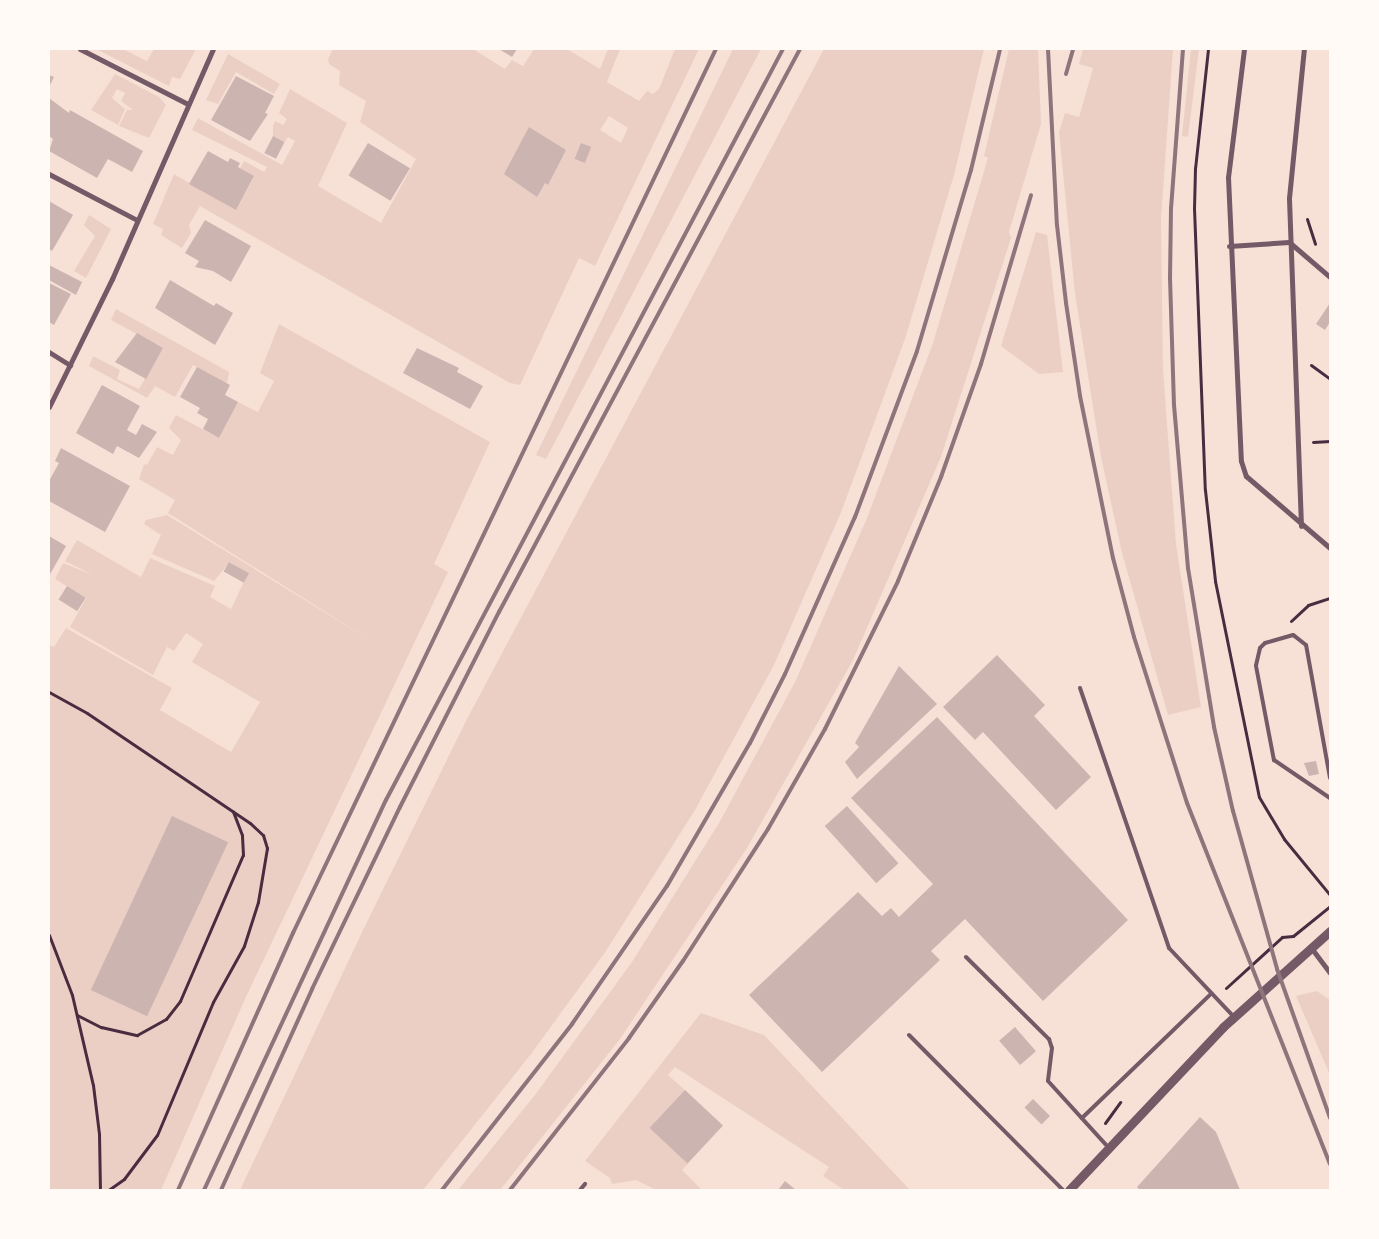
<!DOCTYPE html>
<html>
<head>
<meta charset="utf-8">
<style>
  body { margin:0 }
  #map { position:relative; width:1379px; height:1239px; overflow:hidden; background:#f7e1d7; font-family:"Open Sans",sans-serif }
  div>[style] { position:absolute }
  .green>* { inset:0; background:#ebcfc5 }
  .building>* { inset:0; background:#ccb4b1; transform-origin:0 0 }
  .path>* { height:3px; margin:-1.5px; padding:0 1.5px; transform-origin:1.5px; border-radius:1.5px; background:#4a2c40 }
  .service>* { height:4px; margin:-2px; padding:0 2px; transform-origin:2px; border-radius:2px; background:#755966 }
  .minor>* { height:5px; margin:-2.5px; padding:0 2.5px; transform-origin:2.5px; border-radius:2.5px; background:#755966 }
  .tertiary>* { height:9px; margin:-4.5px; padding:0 4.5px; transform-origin:4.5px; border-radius:4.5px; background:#755966 }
  .rail>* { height:4px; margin:-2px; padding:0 2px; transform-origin:2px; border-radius:2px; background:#8f747c }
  span { translate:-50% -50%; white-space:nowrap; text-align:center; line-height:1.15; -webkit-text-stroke:4.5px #fffaf5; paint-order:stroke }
  .frame { position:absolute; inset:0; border:50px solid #fffaf5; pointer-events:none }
</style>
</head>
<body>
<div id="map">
  <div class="green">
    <div style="clip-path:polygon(96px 49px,123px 49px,147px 61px,154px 49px,196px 49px,180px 79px,172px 77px,169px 86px)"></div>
    <div style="clip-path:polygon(evenodd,333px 49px,473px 49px,505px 69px,512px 60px,523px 66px,534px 49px,567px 49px,600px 69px,608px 49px,620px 49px,607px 82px,639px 101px,647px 91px,653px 94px,659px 89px,675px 49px,699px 49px,595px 266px,579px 258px,520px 385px,510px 383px,200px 206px,189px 225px,191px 233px,182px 248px,161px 235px,163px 229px,153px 224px,174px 174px,236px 210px,254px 177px,240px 169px,244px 161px,264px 172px,267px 167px,192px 130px,198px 118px,282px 165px,295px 141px,288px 137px,285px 142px,273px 136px,273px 126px,275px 121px,283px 125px,287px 119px,279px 113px,290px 89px,347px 123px,318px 186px,381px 223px,416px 159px,360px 122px,366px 101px,339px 85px,340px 71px,329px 64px,328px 59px,333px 49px,609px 116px,628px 128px,621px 143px,600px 130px,609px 116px)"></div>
    <div style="clip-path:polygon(733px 49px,761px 49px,546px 459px,536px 455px)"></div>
    <div style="clip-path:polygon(824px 49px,984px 49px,954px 175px,905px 339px,842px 510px,774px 665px,695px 810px,606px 951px,531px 1054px,423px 1190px,240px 1190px,365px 926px,467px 719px)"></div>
    <div style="clip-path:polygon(1009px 49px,1038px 49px,1041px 124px,1009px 232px,1011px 238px,941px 457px,853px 660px,747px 848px,620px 1039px,500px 1190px,458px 1190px,535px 1095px,632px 962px,719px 823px,796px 680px,867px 518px,933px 343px,988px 158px,984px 156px)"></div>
    <div style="clip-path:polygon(1083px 49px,1173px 49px,1161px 219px,1163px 370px,1176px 544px,1201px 707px,1168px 715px,1122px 553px,1101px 457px,1075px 294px,1059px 132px,1065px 113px,1079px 117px,1093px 68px,1079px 64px)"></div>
    <div style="clip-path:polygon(1191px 49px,1199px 49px,1188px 137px,1182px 136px)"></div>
    <div style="clip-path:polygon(228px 54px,280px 84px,274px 94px,236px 72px,218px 104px,206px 100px)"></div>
    <div style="clip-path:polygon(115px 74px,159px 97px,166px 105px,149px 138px,119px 126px,127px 110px,133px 110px,121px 101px,125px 93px,117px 89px,112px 98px,125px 109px,118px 125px,91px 110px)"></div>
    <div style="clip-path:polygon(89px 215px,111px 229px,86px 278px,74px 271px,95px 236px,84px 225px)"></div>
    <div style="clip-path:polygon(1036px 232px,1047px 235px,1063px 372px,1039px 374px,1001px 346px)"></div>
    <div style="clip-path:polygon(116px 309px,229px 372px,227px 384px,193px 365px,175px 397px,155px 386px,147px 398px,89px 366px,93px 356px,120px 370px,117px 379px,139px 389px,163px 348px,111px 320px)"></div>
    <div style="clip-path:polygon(279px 324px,490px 442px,434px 564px,448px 572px,245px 999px,161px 1190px,49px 1190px,49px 645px,54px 647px,66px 628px,172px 688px,160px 710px,231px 752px,260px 702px,192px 662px,203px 644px,186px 633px,174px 651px,167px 647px,153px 675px,70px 627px,86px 598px,55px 579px,63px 563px,93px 575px,65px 561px,77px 540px,141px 577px,150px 558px,215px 586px,210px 597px,231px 609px,248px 573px,230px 562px,214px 581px,152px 554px,161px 535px,144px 524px,146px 520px,167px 515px,373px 642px,168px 513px,175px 500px,139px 479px,144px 464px,147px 465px,157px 447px,173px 455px,181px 440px,169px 428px,176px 415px,219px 438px,238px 402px,258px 412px,274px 381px,260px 373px)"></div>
    <div style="clip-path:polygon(1317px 991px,1330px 1000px,1330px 1075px,1296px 996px)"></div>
    <div style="clip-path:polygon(701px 1013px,764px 1035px,910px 1190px,844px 1190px,823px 1176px,829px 1167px,675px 1067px,668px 1075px,685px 1090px,688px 1164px,682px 1170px,702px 1190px,656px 1190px,636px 1180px,612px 1184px,610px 1178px,585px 1161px)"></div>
  </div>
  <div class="building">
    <div style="clip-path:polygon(499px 49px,517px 49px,512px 57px)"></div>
    <div style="clip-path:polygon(49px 75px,54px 77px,49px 87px)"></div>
    <div style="clip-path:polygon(236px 76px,274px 96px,265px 113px,268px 114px,250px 141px,211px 120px)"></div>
    <div style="clip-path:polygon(49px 98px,69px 113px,70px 110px,143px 151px,132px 172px,108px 159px,97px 178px,49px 151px,53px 139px,49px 136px)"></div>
    <div style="clip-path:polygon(529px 127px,566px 150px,548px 185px,545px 183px,537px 197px,504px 174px)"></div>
    <div style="left:273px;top:136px;width:13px;height:19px;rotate:27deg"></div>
    <div style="left:368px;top:143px;width:49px;height:38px;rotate:31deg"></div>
    <div style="left:581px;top:143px;width:11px;height:17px;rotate:22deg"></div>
    <div style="clip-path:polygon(208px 151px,228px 162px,230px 158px,240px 163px,238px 167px,254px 176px,236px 210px,189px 184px)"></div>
    <div style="clip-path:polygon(49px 201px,73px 215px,52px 251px,49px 249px)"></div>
    <div style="clip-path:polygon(205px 220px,251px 246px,231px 282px,213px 271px,195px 267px,199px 261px,185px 253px)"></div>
    <div style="clip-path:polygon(49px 265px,82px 282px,76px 295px,49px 280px)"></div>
    <div style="clip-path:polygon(170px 280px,214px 306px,216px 303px,233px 313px,215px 345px,155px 308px)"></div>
    <div style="clip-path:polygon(49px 283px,71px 294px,54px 325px,49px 322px)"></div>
    <div style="clip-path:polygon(1330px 303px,1330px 322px,1325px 330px,1316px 324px)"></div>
    <div style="clip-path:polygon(137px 333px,163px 348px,146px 379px,115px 362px)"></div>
    <div style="clip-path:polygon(417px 348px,459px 368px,457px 372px,483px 386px,470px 409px,403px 373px)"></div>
    <div style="clip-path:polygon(197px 367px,230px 385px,225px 395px,238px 402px,219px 438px,203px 429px,208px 419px,197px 413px,200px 408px,180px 397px)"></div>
    <div style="clip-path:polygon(102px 385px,140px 406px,127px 430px,136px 435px,142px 424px,157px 432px,139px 458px,117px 446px,113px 454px,76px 433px)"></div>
    <div style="clip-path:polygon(61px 448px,130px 486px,105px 532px,49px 501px,49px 481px,59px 463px,55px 461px)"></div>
    <div style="clip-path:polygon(49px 536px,66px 546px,49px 576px)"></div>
    <div style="left:229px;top:562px;width:23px;height:11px;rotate:29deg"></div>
    <div style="left:67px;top:586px;width:22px;height:16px;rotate:32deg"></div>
    <div style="clip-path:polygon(997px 655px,1045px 705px,1034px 716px,1091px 777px,1056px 810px,983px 732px,975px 740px,943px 707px)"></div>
    <div style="clip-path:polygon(899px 666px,937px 704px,857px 779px,845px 762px,859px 747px,855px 743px)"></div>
    <div style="clip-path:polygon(937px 717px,1128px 920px,1043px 1001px,965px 919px,931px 951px,940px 960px,822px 1072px,749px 995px,858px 892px,882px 916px,891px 908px,899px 917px,933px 884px,851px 798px)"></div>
    <div style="clip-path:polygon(1316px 761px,1319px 774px,1309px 776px,1304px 763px)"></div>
    <div style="left:847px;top:806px;width:77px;height:30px;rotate:48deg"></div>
    <div style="left:172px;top:816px;width:62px;height:192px;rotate:25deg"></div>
    <div style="left:1015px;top:1027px;width:32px;height:21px;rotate:49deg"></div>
    <div style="left:685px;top:1090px;width:52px;height:52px;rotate:43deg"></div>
    <div style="left:1033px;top:1099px;width:24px;height:12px;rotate:45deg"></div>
    <div style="clip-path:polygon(1200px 1117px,1216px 1132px,1240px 1190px,1140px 1190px,1137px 1187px)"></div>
    <div style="clip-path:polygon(785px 1181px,796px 1190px,778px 1190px)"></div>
  </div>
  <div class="path">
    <div style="left:1208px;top:49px;width:120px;rotate:96.2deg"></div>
    <div style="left:1195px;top:168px;width:40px;rotate:91.4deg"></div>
    <div style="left:1194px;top:208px;width:282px;rotate:87.8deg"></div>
    <div style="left:1205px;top:490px;width:92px;rotate:83.7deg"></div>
    <div style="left:1215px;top:581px;width:220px;rotate:78.5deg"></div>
    <div style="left:1259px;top:797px;width:49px;rotate:59.2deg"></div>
    <div style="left:1284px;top:839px;width:72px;rotate:50.6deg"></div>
    <div style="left:1307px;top:219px;width:26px;rotate:72deg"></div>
    <div style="left:1311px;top:365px;width:24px;rotate:36deg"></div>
    <div style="left:1313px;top:442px;width:17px;rotate:-3deg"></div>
    <div style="left:1291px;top:621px;width:23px;rotate:-43deg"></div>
    <div style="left:1308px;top:605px;width:23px;rotate:-18deg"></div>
    <div style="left:49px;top:692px;width:43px;rotate:28.9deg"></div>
    <div style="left:87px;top:713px;width:197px;rotate:34deg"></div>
    <div style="left:250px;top:823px;width:18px;rotate:43deg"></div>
    <div style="left:263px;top:835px;width:14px;rotate:73deg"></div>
    <div style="left:267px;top:848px;width:55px;rotate:99.5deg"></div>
    <div style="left:258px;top:902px;width:46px;rotate:107.7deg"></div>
    <div style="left:244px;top:946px;width:64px;rotate:119deg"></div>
    <div style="left:213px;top:1002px;width:144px;rotate:112.8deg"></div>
    <div style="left:157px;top:1135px;width:55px;rotate:126.9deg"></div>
    <div style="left:124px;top:1179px;width:19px;rotate:145deg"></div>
    <div style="left:49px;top:935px;width:64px;rotate:69deg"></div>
    <div style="left:72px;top:995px;width:92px;rotate:76.9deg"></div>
    <div style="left:93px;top:1085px;width:49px;rotate:83deg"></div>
    <div style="left:99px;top:1134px;width:56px;rotate:89deg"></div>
    <div style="left:1226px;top:988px;width:76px;rotate:-42.3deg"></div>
    <div style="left:1282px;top:937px;width:11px;rotate:-5deg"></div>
    <div style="left:1293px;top:936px;width:48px;rotate:-39deg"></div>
    <div style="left:77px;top:1015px;width:27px;rotate:27deg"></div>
    <div style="left:101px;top:1027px;width:37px;rotate:13deg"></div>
    <div style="left:137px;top:1035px;width:33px;rotate:-29deg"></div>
    <div style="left:166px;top:1019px;width:23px;rotate:-52deg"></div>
    <div style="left:180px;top:1001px;width:159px;rotate:-66.7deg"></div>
    <div style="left:243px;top:855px;width:20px;rotate:-93deg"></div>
    <div style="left:242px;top:835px;width:25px;rotate:-111deg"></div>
    <div style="left:1105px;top:1123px;width:26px;rotate:-54deg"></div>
  </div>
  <div class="service">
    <div style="left:1080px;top:688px;width:275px;rotate:71.1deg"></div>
    <div style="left:1169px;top:948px;width:95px;rotate:46.7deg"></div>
    <div style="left:1330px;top:778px;width:135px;rotate:-100.2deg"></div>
    <div style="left:1306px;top:645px;width:16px;rotate:-142deg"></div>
    <div style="left:1293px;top:635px;width:29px;rotate:164deg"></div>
    <div style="left:1265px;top:643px;width:7px;rotate:135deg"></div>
    <div style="left:1260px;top:648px;width:18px;rotate:103deg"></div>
    <div style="left:1256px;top:666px;width:96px;rotate:79.2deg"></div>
    <div style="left:1274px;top:760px;width:68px;rotate:34.2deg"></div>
    <div style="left:966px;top:957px;width:117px;rotate:44.7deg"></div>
    <div style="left:1049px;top:1039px;width:9px;rotate:72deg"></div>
    <div style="left:1052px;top:1048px;width:33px;rotate:97deg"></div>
    <div style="left:1048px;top:1081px;width:89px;rotate:47.7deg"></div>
    <div style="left:909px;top:1035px;width:218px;rotate:45.2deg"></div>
    <div style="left:1082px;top:1118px;width:179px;rotate:-43.9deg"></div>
    <div style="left:580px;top:1190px;width:8px;rotate:-50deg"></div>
  </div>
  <div class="minor">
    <div style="left:80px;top:49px;width:121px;rotate:27deg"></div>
    <div style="left:1244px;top:49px;width:129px;rotate:97.1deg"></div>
    <div style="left:1228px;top:177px;width:284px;rotate:87.4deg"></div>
    <div style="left:1241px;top:461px;width:16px;rotate:72deg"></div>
    <div style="left:1246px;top:476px;width:111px;rotate:40.6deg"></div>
    <div style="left:49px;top:174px;width:99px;rotate:27.6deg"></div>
    <div style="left:1229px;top:246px;width:60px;rotate:-3.8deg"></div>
    <div style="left:1289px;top:242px;width:54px;rotate:40.5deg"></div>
    <div style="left:49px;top:352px;width:25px;rotate:32deg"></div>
    <div style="left:49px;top:407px;width:143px;rotate:-63.8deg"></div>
    <div style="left:112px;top:279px;width:251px;rotate:-66.3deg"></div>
    <div style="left:1301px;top:526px;width:328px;rotate:-92.1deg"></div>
    <div style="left:1289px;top:198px;width:150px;rotate:-84.3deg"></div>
    <div style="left:1312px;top:949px;width:30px;rotate:53deg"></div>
  </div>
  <div class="tertiary">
    <div style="left:1069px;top:1190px;width:224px;rotate:-46.6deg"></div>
    <div style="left:1223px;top:1027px;width:144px;rotate:-41.9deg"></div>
  </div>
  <div class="rail">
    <div style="left:1048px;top:49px;width:176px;rotate:87.1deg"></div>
    <div style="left:1057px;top:225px;width:79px;rotate:83.4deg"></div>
    <div style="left:1066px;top:303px;width:94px;rotate:81.4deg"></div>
    <div style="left:1080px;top:396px;width:165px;rotate:78.5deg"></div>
    <div style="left:1113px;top:558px;width:82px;rotate:75.1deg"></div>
    <div style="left:1134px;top:637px;width:174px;rotate:72.3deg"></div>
    <div style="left:1187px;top:803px;width:388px;rotate:68.4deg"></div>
    <div style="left:1183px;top:49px;width:159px;rotate:94.3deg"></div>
    <div style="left:1171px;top:208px;width:70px;rotate:90.8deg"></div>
    <div style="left:1170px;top:278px;width:127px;rotate:88.2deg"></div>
    <div style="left:1174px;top:405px;width:164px;rotate:85.1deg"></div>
    <div style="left:1188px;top:568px;width:161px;rotate:80.7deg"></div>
    <div style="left:1214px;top:727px;width:86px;rotate:77.3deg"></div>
    <div style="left:1233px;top:811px;width:164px;rotate:74.4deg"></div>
    <div style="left:1277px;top:969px;width:158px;rotate:70.4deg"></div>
    <div style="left:1066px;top:74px;width:26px;rotate:-74deg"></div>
    <div style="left:178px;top:1190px;width:282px;rotate:-65.9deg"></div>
    <div style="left:293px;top:933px;width:980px;rotate:-64.43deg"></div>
    <div style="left:204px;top:1190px;width:430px;rotate:-65deg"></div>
    <div style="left:386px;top:800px;width:849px;rotate:-62.14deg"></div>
    <div style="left:221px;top:1190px;width:221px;rotate:-65.6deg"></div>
    <div style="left:312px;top:989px;width:202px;rotate:-64.2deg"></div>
    <div style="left:400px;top:807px;width:219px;rotate:-63.1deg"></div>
    <div style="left:499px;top:612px;width:638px;rotate:-61.87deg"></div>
    <div style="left:442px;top:1190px;width:211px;rotate:-51.9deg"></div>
    <div style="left:572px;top:1024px;width:168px;rotate:-55.5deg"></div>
    <div style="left:667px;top:886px;width:165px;rotate:-59.9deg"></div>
    <div style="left:750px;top:743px;width:77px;rotate:-63.1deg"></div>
    <div style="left:785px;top:674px;width:172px;rotate:-66deg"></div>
    <div style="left:855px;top:517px;width:177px;rotate:-69.5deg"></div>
    <div style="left:917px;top:351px;width:189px;rotate:-73.4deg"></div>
    <div style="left:971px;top:170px;width:124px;rotate:-76.5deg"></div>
    <div style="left:510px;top:1190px;width:193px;rotate:-51.9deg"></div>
    <div style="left:629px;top:1038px;width:94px;rotate:-55deg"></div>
    <div style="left:683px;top:961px;width:157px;rotate:-57.2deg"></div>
    <div style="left:768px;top:829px;width:115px;rotate:-60.3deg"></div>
    <div style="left:825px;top:729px;width:165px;rotate:-63.7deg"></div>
    <div style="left:898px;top:581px;width:113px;rotate:-67.5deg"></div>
    <div style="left:941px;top:477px;width:120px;rotate:-70.5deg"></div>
    <div style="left:981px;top:364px;width:176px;rotate:-73.5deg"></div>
  </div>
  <div class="frame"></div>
</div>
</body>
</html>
